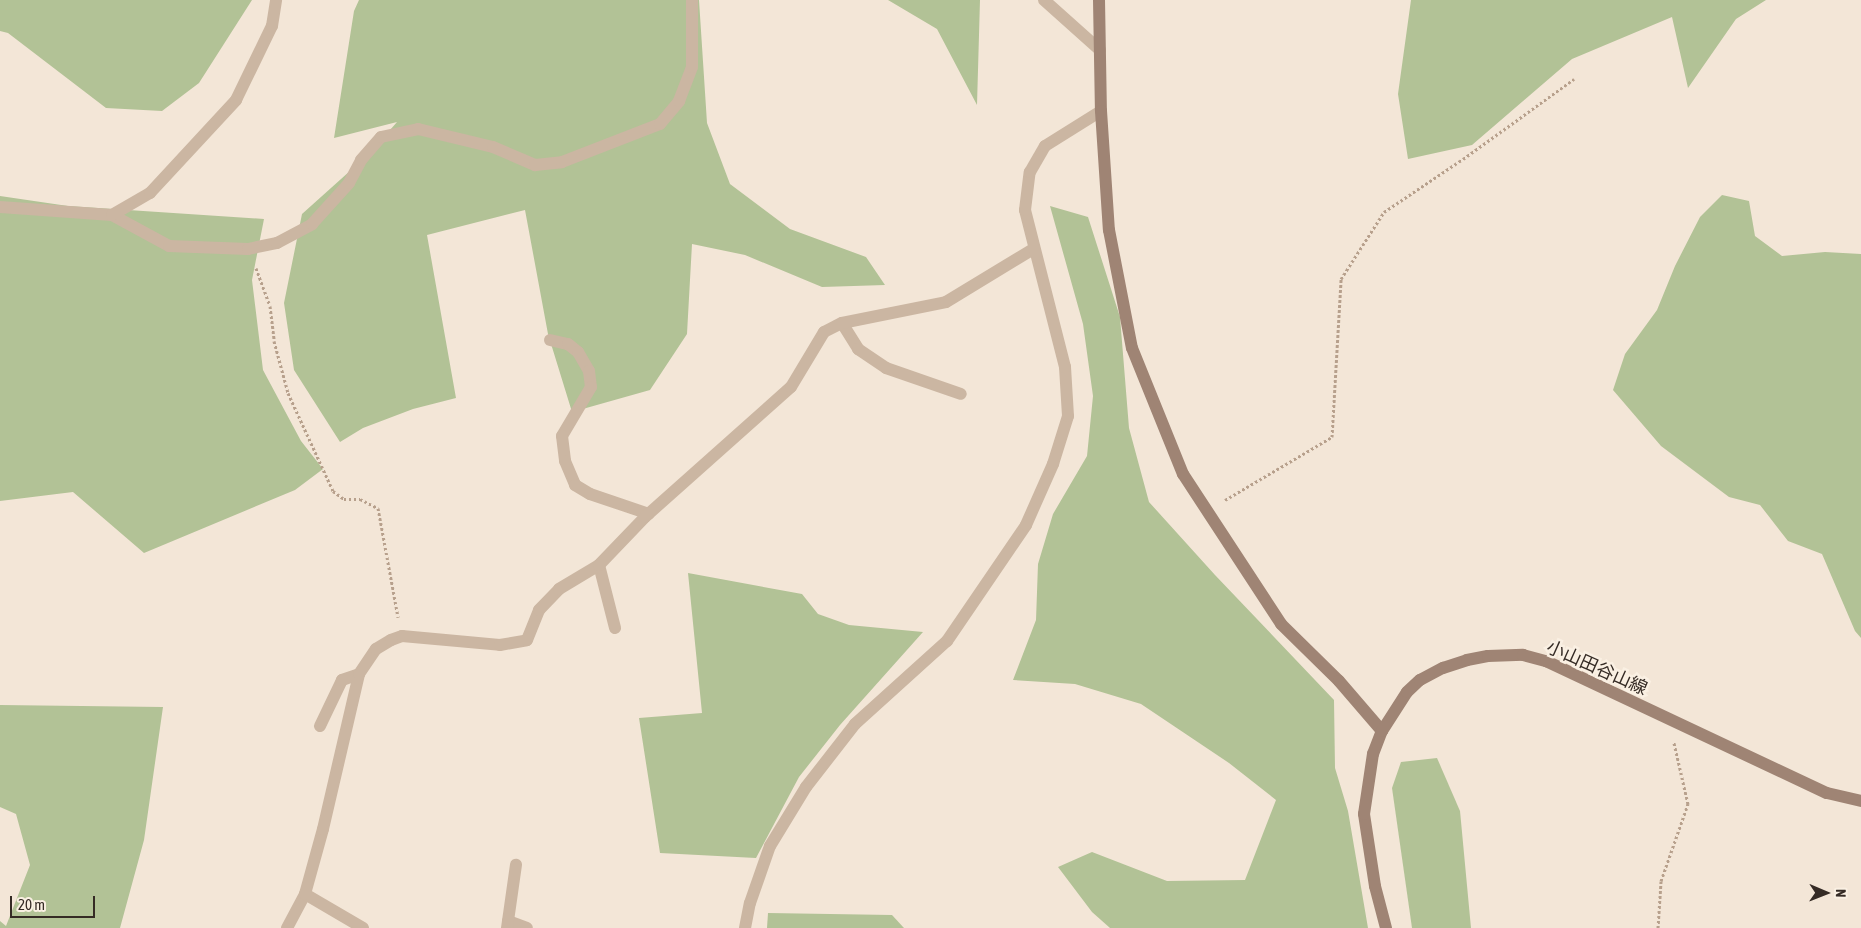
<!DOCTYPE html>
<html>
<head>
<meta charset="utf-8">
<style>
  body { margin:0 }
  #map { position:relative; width:1861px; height:928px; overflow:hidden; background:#f3e6d7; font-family:"Asap Condensed","Noto Sans JP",sans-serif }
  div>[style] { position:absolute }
  .green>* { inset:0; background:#b2c296 }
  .path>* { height:3px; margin-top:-1.5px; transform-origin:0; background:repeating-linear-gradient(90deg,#b7a08c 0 2.5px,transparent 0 5px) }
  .street>* { height:12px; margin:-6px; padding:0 6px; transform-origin:6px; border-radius:6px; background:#cbb6a2 }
  .secondary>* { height:12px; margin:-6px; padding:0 6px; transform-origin:6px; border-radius:6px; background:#9f8474 }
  span { translate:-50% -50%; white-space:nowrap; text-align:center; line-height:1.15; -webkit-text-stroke:5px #faf0e3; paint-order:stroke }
  .street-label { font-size:18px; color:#352b25 }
  .north { position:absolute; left:1801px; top:868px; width:50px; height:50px; -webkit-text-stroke:4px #faf0e3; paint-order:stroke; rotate:91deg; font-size:14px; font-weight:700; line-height:20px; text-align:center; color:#352b25 }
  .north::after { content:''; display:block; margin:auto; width:18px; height:22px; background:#352b25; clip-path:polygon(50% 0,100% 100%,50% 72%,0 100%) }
  .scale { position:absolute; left:10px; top:896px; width:85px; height:22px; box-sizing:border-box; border:2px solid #352b25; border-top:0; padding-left:6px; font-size:15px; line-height:18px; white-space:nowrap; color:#352b25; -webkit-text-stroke:4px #faf0e3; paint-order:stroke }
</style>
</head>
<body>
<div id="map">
  <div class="green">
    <div style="clip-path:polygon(0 0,252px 0,199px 83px,162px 111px,106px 108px,8px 33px,0 31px)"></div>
    <div style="clip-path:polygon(359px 0,699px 0,707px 123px,730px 184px,790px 229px,866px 257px,885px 285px,822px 287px,745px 255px,692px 244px,687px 334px,650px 390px,572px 412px,548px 334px,525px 210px,427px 235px,456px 398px,413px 409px,363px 428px,340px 442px,294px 370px,284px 303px,302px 214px,370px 153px,397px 122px,334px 138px,354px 11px)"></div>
    <div style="clip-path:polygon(888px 0,980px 0,977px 105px,937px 29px)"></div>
    <div style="clip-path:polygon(1411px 0,1766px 0,1736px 19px,1688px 88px,1672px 17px,1572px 59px,1472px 145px,1408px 159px,1398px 94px)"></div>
    <div style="clip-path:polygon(1722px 195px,1749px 201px,1755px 236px,1782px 256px,1825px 252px,1861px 254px,1861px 638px,1855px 631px,1822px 554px,1788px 541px,1760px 505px,1729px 497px,1661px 446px,1613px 390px,1625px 354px,1657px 310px,1675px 266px,1700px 217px)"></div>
    <div style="clip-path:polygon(0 196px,68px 206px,264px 219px,252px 280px,263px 370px,301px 441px,323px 469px,295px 490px,144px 553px,73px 492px,0 501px)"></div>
    <div style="clip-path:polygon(1050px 206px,1088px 217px,1120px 317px,1129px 428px,1149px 502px,1215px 575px,1334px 700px,1335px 768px,1348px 811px,1368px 928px,1110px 928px,1092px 912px,1058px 867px,1092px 852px,1167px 881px,1245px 880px,1276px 800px,1229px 763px,1141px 704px,1075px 684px,1013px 680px,1036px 620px,1038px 564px,1053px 514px,1087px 456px,1093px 396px,1083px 324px)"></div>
    <div style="clip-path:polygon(688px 573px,802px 594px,818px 614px,849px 625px,923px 632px,840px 725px,799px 777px,756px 858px,660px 853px,639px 718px,702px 713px)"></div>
    <div style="clip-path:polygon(0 705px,163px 707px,144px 840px,120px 928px,0 928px,0 921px,6px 926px,30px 865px,16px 814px,0 807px)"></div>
    <div style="clip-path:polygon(1437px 758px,1460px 811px,1471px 928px,1412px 928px,1392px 788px,1401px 762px)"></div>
    <div style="clip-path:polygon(768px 913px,892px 915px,904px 928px,767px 928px)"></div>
  </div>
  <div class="path">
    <div style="left:256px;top:268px;width:40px;rotate:69.8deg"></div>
    <div style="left:270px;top:306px;width:35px;rotate:83deg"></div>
    <div style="left:274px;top:341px;width:54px;rotate:74.9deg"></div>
    <div style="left:288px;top:393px;width:108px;rotate:65.3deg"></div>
    <div style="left:333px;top:491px;width:14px;rotate:36deg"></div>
    <div style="left:344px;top:499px;width:16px"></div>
    <div style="left:360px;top:499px;width:20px;rotate:27deg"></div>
    <div style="left:378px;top:508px;width:111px;rotate:79.6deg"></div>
    <div style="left:1225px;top:500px;width:124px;rotate:-30.5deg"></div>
    <div style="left:1332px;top:437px;width:158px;rotate:-86.7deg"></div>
    <div style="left:1341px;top:279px;width:80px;rotate:-57.3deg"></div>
    <div style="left:1384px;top:212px;width:95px;rotate:-33.9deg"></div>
    <div style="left:1463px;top:159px;width:137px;rotate:-35.8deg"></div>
    <div style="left:1658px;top:928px;width:47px;rotate:-86.3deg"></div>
    <div style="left:1661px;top:881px;width:82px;rotate:-70.7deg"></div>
    <div style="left:1688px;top:804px;width:63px;rotate:-102.9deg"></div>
  </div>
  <div class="street">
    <div style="left:1044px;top:0;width:75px;rotate:41.8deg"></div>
    <div style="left:0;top:207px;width:112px;rotate:4.1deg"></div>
    <div style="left:112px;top:215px;width:65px;rotate:28.5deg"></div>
    <div style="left:169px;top:246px;width:79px;rotate:2.2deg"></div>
    <div style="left:248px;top:249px;width:30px;rotate:-12deg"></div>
    <div style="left:277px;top:243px;width:40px;rotate:-28deg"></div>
    <div style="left:312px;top:224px;width:55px;rotate:-47.9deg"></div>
    <div style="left:349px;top:183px;width:26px;rotate:-62deg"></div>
    <div style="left:361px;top:160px;width:30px;rotate:-49deg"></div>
    <div style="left:381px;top:137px;width:38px;rotate:-12deg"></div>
    <div style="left:418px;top:129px;width:77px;rotate:13.5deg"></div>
    <div style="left:493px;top:147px;width:46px;rotate:23.2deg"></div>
    <div style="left:535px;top:165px;width:27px;rotate:-6deg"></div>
    <div style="left:562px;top:162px;width:105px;rotate:-21.2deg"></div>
    <div style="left:660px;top:124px;width:30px;rotate:-50deg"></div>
    <div style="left:679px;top:101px;width:36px;rotate:-69deg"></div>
    <div style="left:692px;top:67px;width:67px;rotate:-90deg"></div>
    <div style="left:112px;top:215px;width:44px;rotate:-30.1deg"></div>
    <div style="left:150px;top:193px;width:127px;rotate:-47.2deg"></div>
    <div style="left:236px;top:100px;width:82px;rotate:-64.1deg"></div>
    <div style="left:272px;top:26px;width:26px;rotate:-81deg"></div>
    <div style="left:842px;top:323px;width:31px;rotate:58deg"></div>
    <div style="left:858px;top:349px;width:34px;rotate:34deg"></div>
    <div style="left:886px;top:368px;width:79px;rotate:19.1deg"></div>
    <div style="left:550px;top:340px;width:18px;rotate:13deg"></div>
    <div style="left:568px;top:344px;width:13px;rotate:39deg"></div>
    <div style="left:578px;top:352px;width:22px;rotate:60deg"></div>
    <div style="left:589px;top:371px;width:16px;rotate:83deg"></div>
    <div style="left:591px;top:387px;width:57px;rotate:120.6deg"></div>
    <div style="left:562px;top:436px;width:25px;rotate:83deg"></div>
    <div style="left:565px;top:461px;width:26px;rotate:67deg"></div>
    <div style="left:575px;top:485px;width:17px;rotate:31deg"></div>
    <div style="left:590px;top:494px;width:62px;rotate:18.7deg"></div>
    <div style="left:599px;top:565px;width:65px;rotate:75.7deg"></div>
    <div style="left:320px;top:726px;width:51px;rotate:-64.4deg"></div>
    <div style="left:342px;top:680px;width:18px;rotate:-19deg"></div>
    <div style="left:508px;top:921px;width:20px;rotate:20deg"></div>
    <div style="left:287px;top:928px;width:38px;rotate:-62deg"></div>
    <div style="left:363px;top:928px;width:67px;rotate:-149.6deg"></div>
    <div style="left:305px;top:894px;width:67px;rotate:-74.5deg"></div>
    <div style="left:323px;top:829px;width:159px;rotate:-76.9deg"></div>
    <div style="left:359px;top:674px;width:30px;rotate:-56deg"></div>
    <div style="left:376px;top:649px;width:17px;rotate:-31deg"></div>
    <div style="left:391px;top:640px;width:12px;rotate:-20deg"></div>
    <div style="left:402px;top:636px;width:98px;rotate:5.2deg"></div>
    <div style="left:500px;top:645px;width:27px;rotate:-10deg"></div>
    <div style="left:527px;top:640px;width:32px;rotate:-68deg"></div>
    <div style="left:539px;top:610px;width:29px;rotate:-46deg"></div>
    <div style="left:559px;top:589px;width:47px;rotate:-31deg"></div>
    <div style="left:599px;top:565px;width:66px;rotate:-46.2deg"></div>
    <div style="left:645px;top:517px;width:195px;rotate:-41.7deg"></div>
    <div style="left:791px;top:387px;width:64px;rotate:-59deg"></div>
    <div style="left:824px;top:332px;width:20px;rotate:-27deg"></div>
    <div style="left:842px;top:323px;width:106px;rotate:-11.4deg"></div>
    <div style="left:946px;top:302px;width:102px;rotate:-31.3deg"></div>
    <div style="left:507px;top:928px;width:64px;rotate:-81.9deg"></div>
    <div style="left:745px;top:928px;width:25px;rotate:-79deg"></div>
    <div style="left:750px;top:903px;width:60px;rotate:-70.7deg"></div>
    <div style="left:770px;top:846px;width:69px;rotate:-58.6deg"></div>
    <div style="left:806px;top:787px;width:80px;rotate:-52.1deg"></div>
    <div style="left:855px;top:724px;width:124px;rotate:-42.1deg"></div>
    <div style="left:947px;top:641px;width:140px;rotate:-55.7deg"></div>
    <div style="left:1026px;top:525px;width:67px;rotate:-66.1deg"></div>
    <div style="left:1053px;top:464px;width:50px;rotate:-72.6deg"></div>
    <div style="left:1068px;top:416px;width:49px;rotate:-93.5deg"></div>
    <div style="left:1065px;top:367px;width:162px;rotate:-104.3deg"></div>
    <div style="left:1025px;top:210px;width:38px;rotate:-83deg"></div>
    <div style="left:1030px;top:172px;width:30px;rotate:-60deg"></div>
    <div style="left:1045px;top:146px;width:66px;rotate:-32deg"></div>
  </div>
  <div class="secondary">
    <div style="left:1099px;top:0;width:111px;rotate:89deg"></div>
    <div style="left:1101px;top:111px;width:119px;rotate:86.2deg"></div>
    <div style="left:1109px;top:230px;width:120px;rotate:79deg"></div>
    <div style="left:1132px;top:348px;width:136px;rotate:68deg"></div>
    <div style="left:1183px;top:474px;width:179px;rotate:56.8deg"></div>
    <div style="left:1281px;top:624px;width:81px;rotate:44.5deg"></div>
    <div style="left:1339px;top:681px;width:66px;rotate:49.3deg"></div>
    <div style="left:1386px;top:928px;width:43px;rotate:-104.7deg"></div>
    <div style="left:1375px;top:886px;width:73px;rotate:-98.7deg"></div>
    <div style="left:1364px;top:814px;width:61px;rotate:-81.5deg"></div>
    <div style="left:1373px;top:754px;width:25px;rotate:-69deg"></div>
    <div style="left:1382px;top:731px;width:46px;rotate:-57.3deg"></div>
    <div style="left:1407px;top:692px;width:18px;rotate:-43deg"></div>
    <div style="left:1420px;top:680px;width:26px;rotate:-28deg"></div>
    <div style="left:1443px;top:668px;width:25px;rotate:-18deg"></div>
    <div style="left:1467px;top:660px;width:21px;rotate:-11deg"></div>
    <div style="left:1488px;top:656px;width:35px;rotate:-2deg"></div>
    <div style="left:1523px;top:655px;width:24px;rotate:15deg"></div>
    <div style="left:1546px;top:661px;width:310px;rotate:25.2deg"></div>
    <div style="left:1827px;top:793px;width:35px;rotate:13deg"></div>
  </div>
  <div class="street-label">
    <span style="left:1597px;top:668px;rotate:24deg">小山田谷山線</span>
  </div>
  <div class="north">N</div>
  <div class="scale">20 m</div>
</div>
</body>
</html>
